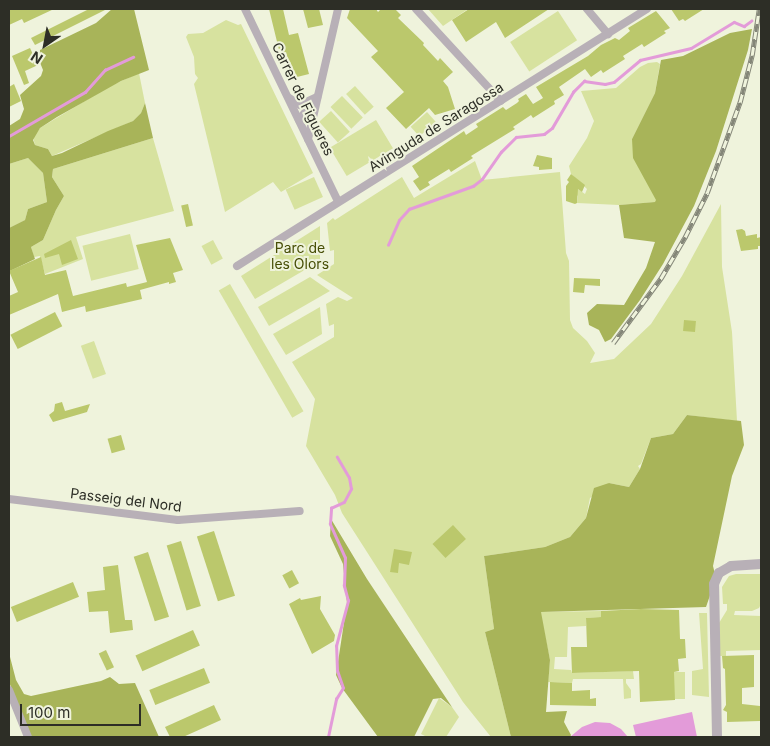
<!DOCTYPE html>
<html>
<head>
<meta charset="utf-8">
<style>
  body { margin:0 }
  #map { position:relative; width:770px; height:746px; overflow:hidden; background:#eff3dc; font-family:Inter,sans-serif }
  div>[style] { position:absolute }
  .green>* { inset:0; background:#d7e29f; transform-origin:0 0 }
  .forest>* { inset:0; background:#a8b459 }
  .water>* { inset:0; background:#e39bd9 }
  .stream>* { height:2.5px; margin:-1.25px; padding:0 1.25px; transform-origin:1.25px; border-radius:1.25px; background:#e39bd9 }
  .building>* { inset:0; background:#bbc86c; transform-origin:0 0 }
  .minor>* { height:8px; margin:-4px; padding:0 4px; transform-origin:4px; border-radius:4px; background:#b8b0b7 }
  .tertiary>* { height:10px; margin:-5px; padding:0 5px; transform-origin:5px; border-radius:5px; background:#b8b0b7 }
  .rail>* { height:4.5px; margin-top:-2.25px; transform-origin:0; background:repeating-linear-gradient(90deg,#eff3dc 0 8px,#848678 0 16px); box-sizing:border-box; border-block:1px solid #848678 }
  span { translate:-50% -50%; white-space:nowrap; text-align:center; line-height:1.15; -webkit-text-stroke:4px #eff3dc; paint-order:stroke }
  .street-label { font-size:14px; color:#2d2e26 }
  .park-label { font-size:14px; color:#474e06 }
  .frame { position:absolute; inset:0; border:10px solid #2d2e26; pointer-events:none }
  .north { position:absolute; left:20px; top:20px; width:50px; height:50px; -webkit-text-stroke:4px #eff3dc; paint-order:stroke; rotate:213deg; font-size:14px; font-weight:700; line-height:20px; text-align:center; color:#2d2e26 }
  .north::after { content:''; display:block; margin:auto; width:18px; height:22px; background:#2d2e26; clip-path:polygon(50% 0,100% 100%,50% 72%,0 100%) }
  .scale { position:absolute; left:20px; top:704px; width:121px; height:22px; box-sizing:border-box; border:2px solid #2d2e26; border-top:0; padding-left:6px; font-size:15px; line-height:18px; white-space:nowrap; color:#2d2e26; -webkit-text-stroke:4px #eff3dc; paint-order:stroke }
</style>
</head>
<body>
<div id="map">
  <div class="green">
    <div style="clip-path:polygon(428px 9px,468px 9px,443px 26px)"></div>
    <div style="left:558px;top:11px;width:35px;height:57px;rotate:57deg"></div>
    <div style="clip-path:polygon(226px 20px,238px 25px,241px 24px,313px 173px,281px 192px,273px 182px,225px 212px,194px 84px,198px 78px,195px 74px,194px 57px,186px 37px,188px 34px,203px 33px)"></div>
    <div style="clip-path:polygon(657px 62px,660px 64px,655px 93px,632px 139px,657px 200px,656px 202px,619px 205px,577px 203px,578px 196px,575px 193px,578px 189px,585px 194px,587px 189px,571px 174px,569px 166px,587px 138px,594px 121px,581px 91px,616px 88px,640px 67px,648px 63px)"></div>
    <div style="clip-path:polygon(139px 73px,145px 103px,141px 113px,133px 121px,52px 156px,48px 149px,35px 145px,33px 137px,40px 128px,108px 87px)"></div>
    <div style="left:355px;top:86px;width:28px;height:12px;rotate:48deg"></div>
    <div style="left:342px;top:96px;width:30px;height:16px;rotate:46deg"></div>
    <div style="left:331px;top:111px;width:28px;height:16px;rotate:48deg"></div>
    <div style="left:427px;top:112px;width:13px;height:22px;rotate:48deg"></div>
    <div style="left:376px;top:120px;width:33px;height:54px;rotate:59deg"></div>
    <div style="clip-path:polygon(153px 138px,174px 211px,76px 237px,83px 259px,45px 274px,40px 256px,34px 257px,31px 247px,43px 240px,56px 210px,64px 196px,52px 177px,53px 169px)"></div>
    <div style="clip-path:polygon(28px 158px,43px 173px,47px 202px,28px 209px,25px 220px,9px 228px,9px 164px)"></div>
    <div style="clip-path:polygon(475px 161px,482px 180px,560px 172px,566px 253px,569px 261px,570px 320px,573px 328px,587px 341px,595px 353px,590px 363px,614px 359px,651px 324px,682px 276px,721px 204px,722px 267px,732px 332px,737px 421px,687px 415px,673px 434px,651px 438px,641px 464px,638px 466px,640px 469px,629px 487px,609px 483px,590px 498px,586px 518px,570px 537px,545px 547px,484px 556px,494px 629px,485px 632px,511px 737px,491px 737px,463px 702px,342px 513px,335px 495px,306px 446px,315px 399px,292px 362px,334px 337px,334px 324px,329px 326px,326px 304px,338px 297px,347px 301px,353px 298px,317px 275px,334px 264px,334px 250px,330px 251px,327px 223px,333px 218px,335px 220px,402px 177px,414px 198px)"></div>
    <div style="left:314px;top:177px;width:22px;height:31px;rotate:66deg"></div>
    <div style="clip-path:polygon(320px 226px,320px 261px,255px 299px,241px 276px)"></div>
    <div style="left:130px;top:234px;width:36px;height:49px;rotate:76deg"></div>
    <div style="left:213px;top:240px;width:21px;height:13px;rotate:62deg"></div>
    <div style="clip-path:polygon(310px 277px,330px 291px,269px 326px,258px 307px)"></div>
    <div style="left:230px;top:284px;width:147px;height:13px;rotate:60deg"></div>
    <div style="clip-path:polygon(320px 307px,322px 334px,286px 355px,273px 334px)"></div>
    <div style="left:94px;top:341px;width:35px;height:14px;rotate:70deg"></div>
    <div style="clip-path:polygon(736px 574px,761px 574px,761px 604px,759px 608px,752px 611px,735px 611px,734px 615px,761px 616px,761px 650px,726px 651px,726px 656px,720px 656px,719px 623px,727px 610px,727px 604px,723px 604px,722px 587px,729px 576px)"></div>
    <div style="clip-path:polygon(601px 611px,601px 617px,586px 618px,586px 626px,568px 627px,567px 657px,555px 657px,554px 669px,571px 670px,572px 673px,633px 671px,634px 679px,626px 679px,626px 683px,631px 690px,631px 698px,624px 699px,623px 679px,573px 679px,572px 683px,548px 682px,550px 660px,540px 612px)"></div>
    <div style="clip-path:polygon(699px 613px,707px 613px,709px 697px,692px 695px,692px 671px,703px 669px)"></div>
    <div style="left:674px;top:672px;width:11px;height:27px"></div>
    <div style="clip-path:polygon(439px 698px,452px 707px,459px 717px,446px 737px,427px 737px,421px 734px)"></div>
  </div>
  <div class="forest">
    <div style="clip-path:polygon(112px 9px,134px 9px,149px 70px,121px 81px,57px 117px,40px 128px,33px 140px,35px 145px,48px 149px,52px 156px,62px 153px,108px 131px,133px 121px,141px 113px,145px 103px,153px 138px,53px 169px,52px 177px,64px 196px,56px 210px,43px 240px,31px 247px,35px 259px,10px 271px,9px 228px,25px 220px,28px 209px,47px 202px,43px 173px,28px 158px,9px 164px,9px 126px,20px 119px,24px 109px,20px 95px,41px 76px,43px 70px,39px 60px,40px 50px,96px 23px)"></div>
    <div style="clip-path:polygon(752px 29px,748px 50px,716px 151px,694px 206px,663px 264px,640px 300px,611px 339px,605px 342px,599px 330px,589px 325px,587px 313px,597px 304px,624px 305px,646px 268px,655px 242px,624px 238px,619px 205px,655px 202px,656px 200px,633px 158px,632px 139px,655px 93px,661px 60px,683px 56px,730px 33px)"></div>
    <div style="clip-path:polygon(687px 415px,741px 421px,744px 445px,732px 476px,713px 566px,716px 578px,706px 607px,541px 612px,550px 660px,546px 712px,567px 711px,564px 722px,571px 735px,570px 737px,511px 737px,485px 632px,494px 629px,484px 556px,545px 547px,570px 537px,586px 518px,594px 488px,609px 483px,629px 487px,640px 469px,651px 438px,673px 434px)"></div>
    <div style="clip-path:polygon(331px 519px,367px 579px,452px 707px,441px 698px,433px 699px,414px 737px,378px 737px,342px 688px,336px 675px,347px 603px,343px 564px,330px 536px)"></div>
    <div style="clip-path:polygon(9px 653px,16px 680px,24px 694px,31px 696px,101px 681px,110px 677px,119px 684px,135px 683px,159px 737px,31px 737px,9px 682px)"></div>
  </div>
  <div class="water">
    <div style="clip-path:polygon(692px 712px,697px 737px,636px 737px,633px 725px)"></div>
    <div style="clip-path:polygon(595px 722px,610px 723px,621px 729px,628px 737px,570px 737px,582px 727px)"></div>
  </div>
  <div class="stream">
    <div style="left:9px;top:136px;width:88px;rotate:-30.1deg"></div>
    <div style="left:85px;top:92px;width:30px;rotate:-48deg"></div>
    <div style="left:105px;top:70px;width:31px;rotate:-25deg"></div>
    <div style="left:388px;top:245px;width:27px;rotate:-66deg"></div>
    <div style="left:399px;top:220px;width:15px;rotate:-48deg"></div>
    <div style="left:409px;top:209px;width:68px;rotate:-19.8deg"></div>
    <div style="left:473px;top:186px;width:11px;rotate:-38deg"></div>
    <div style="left:482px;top:179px;width:33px;rotate:-55deg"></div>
    <div style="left:501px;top:152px;width:21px;rotate:-45deg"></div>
    <div style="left:516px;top:137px;width:28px;rotate:-6deg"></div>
    <div style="left:544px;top:134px;width:10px;rotate:-37deg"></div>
    <div style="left:552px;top:128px;width:42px;rotate:-59.7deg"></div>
    <div style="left:573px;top:92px;width:16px;rotate:-45deg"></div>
    <div style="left:584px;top:81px;width:21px;rotate:8deg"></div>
    <div style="left:605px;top:84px;width:9px;rotate:-13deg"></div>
    <div style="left:614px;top:82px;width:34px;rotate:-40deg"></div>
    <div style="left:640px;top:60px;width:52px;rotate:-13.2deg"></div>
    <div style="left:691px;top:48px;width:50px;rotate:-31.2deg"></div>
    <div style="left:734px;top:22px;width:11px;rotate:22deg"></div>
    <div style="left:744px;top:26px;width:9px;rotate:-36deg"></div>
    <div style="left:328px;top:737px;width:39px;rotate:-78deg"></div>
    <div style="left:336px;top:699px;width:13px;rotate:-58deg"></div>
    <div style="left:343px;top:688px;width:18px;rotate:-109deg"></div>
    <div style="left:337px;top:671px;width:25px;rotate:-92deg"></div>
    <div style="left:336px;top:646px;width:47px;rotate:-75.1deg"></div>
    <div style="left:348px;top:601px;width:16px;rotate:-105deg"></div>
    <div style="left:344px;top:586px;width:28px;rotate:-88deg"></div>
    <div style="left:345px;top:558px;width:37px;rotate:-114deg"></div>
    <div style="left:330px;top:524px;width:16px;rotate:-86deg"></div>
    <div style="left:331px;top:508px;width:14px;rotate:-25deg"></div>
    <div style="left:344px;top:502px;width:15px;rotate:-62deg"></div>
    <div style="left:351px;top:489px;width:11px;rotate:-100deg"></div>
    <div style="left:349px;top:478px;width:24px;rotate:-120deg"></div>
  </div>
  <div class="building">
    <div style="clip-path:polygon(9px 9px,54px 9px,24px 23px,22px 19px,9px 25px)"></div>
    <div style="clip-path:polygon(89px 9px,107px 9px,35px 45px,31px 38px)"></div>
    <div style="clip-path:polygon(269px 9px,283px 9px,289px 35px,298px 33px,309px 74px,293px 78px,286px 52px,280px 54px)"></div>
    <div style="clip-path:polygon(303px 9px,319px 9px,323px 25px,308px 28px)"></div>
    <div style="clip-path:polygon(350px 9px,376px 9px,378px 12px,381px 9px,395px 9px,401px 15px,398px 18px,424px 43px,423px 45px,438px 61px,440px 58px,453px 72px,443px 81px,448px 87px,455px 109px,435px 115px,429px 108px,406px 129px,386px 108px,404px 92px,371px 57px,378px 51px,347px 18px)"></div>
    <div style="clip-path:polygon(469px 9px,549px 9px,505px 38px,496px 22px,466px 42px,452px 20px)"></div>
    <div style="clip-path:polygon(671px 9px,704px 9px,685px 21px,683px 19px,679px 21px)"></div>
    <div style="clip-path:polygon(656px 11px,670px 28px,664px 31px,666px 33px,644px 47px,642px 44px,623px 56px,625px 59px,603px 73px,601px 70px,591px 77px,585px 69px,559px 87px,564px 95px,554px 101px,555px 104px,533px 118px,531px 115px,513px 127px,515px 129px,471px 156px,473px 158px,451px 172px,449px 169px,428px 182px,430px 185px,420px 191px,413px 181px,419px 177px,412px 166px,464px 131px,466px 135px,478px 127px,476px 124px,503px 107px,506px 110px,517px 103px,519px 101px,518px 99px,526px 94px,533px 104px,543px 98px,536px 87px,588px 56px,601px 45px,615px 38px,619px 40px,630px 31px,628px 28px)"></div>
    <div style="clip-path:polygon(30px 48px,38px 65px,25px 71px,29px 83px,24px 85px,12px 56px)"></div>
    <div style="clip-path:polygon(14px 84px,21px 101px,9px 107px,9px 87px)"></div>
    <div style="clip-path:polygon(537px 155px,552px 158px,552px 169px,539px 170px,539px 167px,533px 166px)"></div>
    <div style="clip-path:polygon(571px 174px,585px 185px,582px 192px,578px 189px,577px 203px,575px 204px,566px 201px,566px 186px,569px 182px,567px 180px)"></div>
    <div style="left:188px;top:204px;width:22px;height:7px;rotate:77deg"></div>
    <div style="clip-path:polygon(742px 229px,745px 231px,746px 236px,757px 234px,757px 238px,761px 237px,761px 246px,758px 246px,758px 249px,741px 251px,736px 230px)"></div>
    <div style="clip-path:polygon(170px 238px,183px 270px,173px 273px,176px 282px,169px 284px,169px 282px,140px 290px,142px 299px,86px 312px,85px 306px,62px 312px,58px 294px,9px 315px,9px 296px,18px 292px,9px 271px,41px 257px,45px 275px,66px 270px,73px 296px,126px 283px,127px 287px,147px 282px,136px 245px)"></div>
    <div style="clip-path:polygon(71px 240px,78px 259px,62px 265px,59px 254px,45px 258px,44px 254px)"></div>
    <div style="clip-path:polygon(574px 278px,600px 279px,600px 286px,585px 285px,584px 293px,573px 292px)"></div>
    <div style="left:55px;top:312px;width:16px;height:50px;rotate:63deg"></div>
    <div style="left:684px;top:320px;width:12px;height:11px;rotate:5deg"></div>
    <div style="clip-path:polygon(62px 402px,65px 411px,90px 404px,87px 412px,53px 422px,49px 415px,54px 411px,55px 404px)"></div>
    <div style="left:121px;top:435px;width:15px;height:14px;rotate:74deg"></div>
    <div style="left:453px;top:525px;width:19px;height:28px;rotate:47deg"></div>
    <div style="left:214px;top:531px;width:68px;height:18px;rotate:72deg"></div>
    <div style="left:181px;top:541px;width:68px;height:15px;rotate:73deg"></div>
    <div style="clip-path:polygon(394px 549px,412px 552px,409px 565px,399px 563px,398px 573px,390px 572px)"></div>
    <div style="left:148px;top:552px;width:68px;height:15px;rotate:72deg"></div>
    <div style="clip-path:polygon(118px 565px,125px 620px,132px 620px,133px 630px,110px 633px,108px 611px,89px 612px,87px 592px,105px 590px,103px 567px)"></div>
    <div style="left:292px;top:570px;width:15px;height:11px;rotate:62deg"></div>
    <div style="left:73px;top:582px;width:16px;height:67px;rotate:68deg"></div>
    <div style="clip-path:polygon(321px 596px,320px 609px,335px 635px,334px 641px,312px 654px,289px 604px,300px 598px,301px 600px)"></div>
    <div style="clip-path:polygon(641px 609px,679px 610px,680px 639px,685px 639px,686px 658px,678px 659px,679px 671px,674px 672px,675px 700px,640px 702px,639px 671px,572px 673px,571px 647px,587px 647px,586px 618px,601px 617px,601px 611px)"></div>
    <div style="left:193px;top:630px;width:17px;height:63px;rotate:66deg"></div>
    <div style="left:106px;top:650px;width:19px;height:8px;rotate:65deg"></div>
    <div style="clip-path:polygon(754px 655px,754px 687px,742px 688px,742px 704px,760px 706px,760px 721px,727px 722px,727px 712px,723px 710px,726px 705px,725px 669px,723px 668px,722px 656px)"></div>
    <div style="left:204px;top:668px;width:16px;height:59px;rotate:68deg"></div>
    <div style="clip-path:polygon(550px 682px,572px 683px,572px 691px,590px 690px,590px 699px,596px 698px,596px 706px,550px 705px)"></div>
    <div style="clip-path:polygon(214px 705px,221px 720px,183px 737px,170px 737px,165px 727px)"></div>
  </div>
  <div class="minor">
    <div style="left:245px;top:9px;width:213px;rotate:64.2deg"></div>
    <div style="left:416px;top:9px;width:125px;rotate:47.3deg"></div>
    <div style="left:587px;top:9px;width:33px;rotate:50deg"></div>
    <div style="left:289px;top:98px;width:13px;rotate:32deg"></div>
    <div style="left:300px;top:105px;width:19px;rotate:-25deg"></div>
    <div style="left:299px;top:120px;width:23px;rotate:-52deg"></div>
    <div style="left:308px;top:139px;width:133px;rotate:-77deg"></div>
    <div style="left:237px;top:266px;width:484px;rotate:-32.1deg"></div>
    <div style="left:9px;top:499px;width:170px;rotate:7.1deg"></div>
    <div style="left:178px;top:520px;width:122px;rotate:-4.2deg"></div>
    <div style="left:9px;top:690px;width:51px;rotate:68deg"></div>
  </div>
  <div class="tertiary">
    <div style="left:717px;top:737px;width:153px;rotate:-91.1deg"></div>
    <div style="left:714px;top:584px;width:12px;rotate:-66deg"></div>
    <div style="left:719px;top:573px;width:14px;rotate:-30deg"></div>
    <div style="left:731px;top:566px;width:30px;rotate:-4deg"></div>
  </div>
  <div class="rail">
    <div style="left:613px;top:343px;width:81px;rotate:-53.6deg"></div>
    <div style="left:661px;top:278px;width:48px;rotate:-59.7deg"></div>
    <div style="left:685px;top:237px;width:49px;rotate:-63.4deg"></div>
    <div style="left:707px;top:193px;width:97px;rotate:-70.1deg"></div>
    <div style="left:740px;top:102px;width:49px;rotate:-75.7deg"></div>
    <div style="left:752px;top:55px;width:47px;rotate:-81.3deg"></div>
  </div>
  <div class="street-label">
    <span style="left:303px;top:99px;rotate:64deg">Carrer de Figueres</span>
    <span style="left:436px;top:127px;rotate:-32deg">Avinguda de Saragossa</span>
    <span style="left:126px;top:500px;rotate:7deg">Passeig del Nord</span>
  </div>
  <div class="park-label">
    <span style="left:300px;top:256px">Parc de<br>les Olors</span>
  </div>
  <div class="frame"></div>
  <div class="north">N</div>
  <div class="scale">100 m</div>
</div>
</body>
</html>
